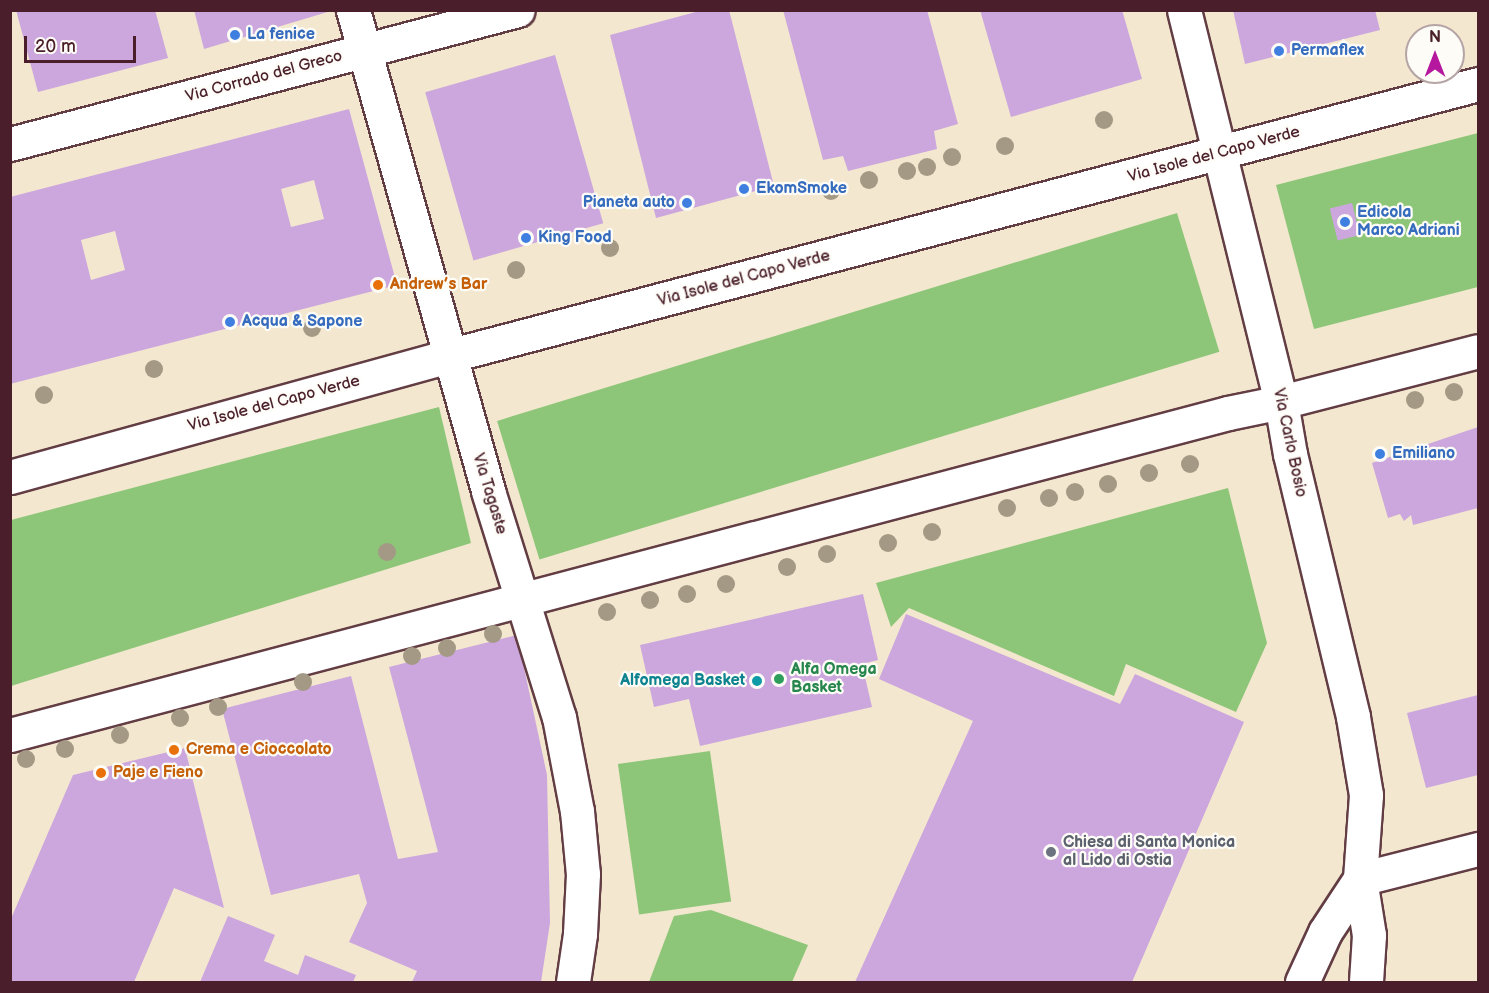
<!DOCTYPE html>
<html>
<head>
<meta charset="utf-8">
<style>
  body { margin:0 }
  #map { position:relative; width:1489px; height:993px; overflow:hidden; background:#f3e7cf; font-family:"Balsamiq Sans",sans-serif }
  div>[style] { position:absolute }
  .green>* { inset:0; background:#8ec679; transform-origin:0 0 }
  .building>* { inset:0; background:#cca7dd; transform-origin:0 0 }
  .roads { filter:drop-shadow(2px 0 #633d44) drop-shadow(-2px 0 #633d44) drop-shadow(0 2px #633d44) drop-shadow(0 -2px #633d44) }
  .minor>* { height:33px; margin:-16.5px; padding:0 16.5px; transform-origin:16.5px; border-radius:16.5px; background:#fff }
  .tertiary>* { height:33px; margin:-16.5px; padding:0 16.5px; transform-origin:16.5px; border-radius:16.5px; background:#fff }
  .trees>* { width:18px; height:18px; margin:-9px; border-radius:50%; background:#a39984 }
  .dots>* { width:16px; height:16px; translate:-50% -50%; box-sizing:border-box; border:3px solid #fdfcf7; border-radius:50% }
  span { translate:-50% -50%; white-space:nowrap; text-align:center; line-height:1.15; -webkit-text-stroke:4.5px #fdfcf7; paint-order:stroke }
  .shop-label { font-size:16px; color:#366cbe; font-weight:700 }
  .left { translate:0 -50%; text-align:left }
  .right { translate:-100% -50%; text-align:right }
  .street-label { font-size:16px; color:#4a1f2b }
  .food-label { font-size:16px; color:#c56008; font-weight:700 }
  .leisure-label { font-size:16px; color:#27864d; font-weight:700 }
  .culture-label { font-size:16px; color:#0d838f; font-weight:700 }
  .worship-label { font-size:16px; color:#5b616d; font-weight:700 }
  .frame { position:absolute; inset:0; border:12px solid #4a1f2b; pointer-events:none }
  .north { position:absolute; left:1405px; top:24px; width:60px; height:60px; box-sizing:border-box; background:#fdfcf7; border:2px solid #b5a4a5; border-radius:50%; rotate:0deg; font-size:16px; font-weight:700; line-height:24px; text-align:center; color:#4a1f2b }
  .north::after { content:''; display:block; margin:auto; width:21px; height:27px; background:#b5179e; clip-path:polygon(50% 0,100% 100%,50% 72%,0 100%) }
  .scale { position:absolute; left:24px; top:36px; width:112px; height:27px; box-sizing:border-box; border:3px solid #4a1f2b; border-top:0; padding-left:8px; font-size:18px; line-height:21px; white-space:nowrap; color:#4a1f2b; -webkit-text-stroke:4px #fdfcf7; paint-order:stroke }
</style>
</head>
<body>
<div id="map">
  <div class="green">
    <div style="clip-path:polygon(1478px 133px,1478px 287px,1314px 329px,1276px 185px)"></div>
    <div style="left:1177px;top:213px;width:145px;height:711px;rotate:73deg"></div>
    <div style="clip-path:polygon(439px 407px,471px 543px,11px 686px,11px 520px)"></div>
    <div style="clip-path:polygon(1228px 488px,1267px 643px,1236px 712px,1126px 664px,1114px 696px,909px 608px,891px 627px,876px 583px)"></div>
    <div style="left:710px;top:751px;width:152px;height:93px;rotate:82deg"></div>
    <div style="clip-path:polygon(711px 910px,808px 945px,792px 982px,649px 982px,674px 916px)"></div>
  </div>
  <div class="building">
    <div style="clip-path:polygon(16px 10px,155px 10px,168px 58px,38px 92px)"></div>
    <div style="clip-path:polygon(194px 10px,331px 10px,331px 11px,204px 49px)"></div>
    <div style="clip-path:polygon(703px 10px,729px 10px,774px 186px,656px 218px,610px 35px)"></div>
    <div style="clip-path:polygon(783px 10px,927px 10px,958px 124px,934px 131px,937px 149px,848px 171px,843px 156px,823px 160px)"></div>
    <div style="clip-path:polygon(980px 10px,1122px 10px,1142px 79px,1011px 117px)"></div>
    <div style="clip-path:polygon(1233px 10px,1375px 10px,1380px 30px,1245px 64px)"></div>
    <div style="left:555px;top:55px;width:175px;height:135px;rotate:74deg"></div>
    <div style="clip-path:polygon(evenodd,349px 109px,397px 285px,10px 384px,10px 197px,349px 109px,314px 180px,324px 219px,291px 227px,281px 189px,314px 180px,349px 109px,115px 231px,125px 270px,91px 280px,81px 240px,115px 231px)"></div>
    <div style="left:1352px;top:203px;width:33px;height:23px;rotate:76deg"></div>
    <div style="clip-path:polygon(1478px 427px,1478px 508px,1413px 525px,1411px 515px,1404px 521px,1400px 514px,1388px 518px,1372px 463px)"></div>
    <div style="clip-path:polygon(863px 594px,878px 660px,862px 664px,872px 707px,700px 746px,689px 699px,654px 707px,640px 645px)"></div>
    <div style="clip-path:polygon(906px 614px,1120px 704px,1135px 674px,1244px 722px,1132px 982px,855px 982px,973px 721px,879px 679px)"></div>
    <div style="clip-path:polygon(517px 635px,547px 775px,550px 923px,541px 982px,412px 982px,417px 971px,349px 942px,367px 903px,359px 874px,271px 895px,222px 709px,351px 676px,398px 859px,438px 852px,389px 667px)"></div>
    <div style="clip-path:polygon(1478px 695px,1478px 775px,1426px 788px,1407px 713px)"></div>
    <div style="clip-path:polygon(185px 748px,224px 908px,174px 888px,134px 982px,10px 982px,10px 921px,73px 775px)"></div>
    <div style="clip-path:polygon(228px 916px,275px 935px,264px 961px,298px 975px,305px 955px,356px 975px,353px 982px,200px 982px)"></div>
  </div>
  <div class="roads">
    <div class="minor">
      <div style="left:353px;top:10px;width:500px;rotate:74.3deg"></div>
      <div style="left:488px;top:491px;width:237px;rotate:72.6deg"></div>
      <div style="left:559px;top:717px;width:96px;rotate:79.2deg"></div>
      <div style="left:577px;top:811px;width:63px;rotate:84.6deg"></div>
      <div style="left:583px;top:874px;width:60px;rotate:92.9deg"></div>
      <div style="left:580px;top:934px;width:49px;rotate:98.3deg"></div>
      <div style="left:1184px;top:10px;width:404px;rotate:76.1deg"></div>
      <div style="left:1281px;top:402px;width:53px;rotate:80.2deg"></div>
      <div style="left:1290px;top:454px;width:270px;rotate:76.5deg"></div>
      <div style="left:1353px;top:717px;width:79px;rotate:80.5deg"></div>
      <div style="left:1366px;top:795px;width:84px;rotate:94.1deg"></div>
      <div style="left:1360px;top:879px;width:57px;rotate:80.9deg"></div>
      <div style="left:1369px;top:935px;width:47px;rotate:93.7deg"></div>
      <div style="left:10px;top:144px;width:525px;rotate:-14.78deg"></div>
      <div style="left:1360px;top:879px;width:122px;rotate:-14.3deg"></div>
      <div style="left:1302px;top:982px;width:55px;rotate:-65.3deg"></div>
      <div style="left:1325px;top:932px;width:64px;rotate:-56.6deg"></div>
    </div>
    <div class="tertiary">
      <div style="left:10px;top:477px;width:454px;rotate:-15.4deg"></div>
      <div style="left:448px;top:356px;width:1065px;rotate:-14.79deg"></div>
      <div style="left:10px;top:735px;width:1260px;rotate:-14.81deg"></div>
      <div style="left:1228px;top:413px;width:54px;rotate:-11.7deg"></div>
      <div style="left:1281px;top:402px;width:203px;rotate:-14.5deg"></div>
    </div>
  </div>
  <div class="trees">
    <div style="left:1104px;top:120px"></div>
    <div style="left:1005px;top:146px"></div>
    <div style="left:952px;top:157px"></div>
    <div style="left:927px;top:167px"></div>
    <div style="left:907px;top:171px"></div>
    <div style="left:869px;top:180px"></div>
    <div style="left:831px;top:191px"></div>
    <div style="left:610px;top:248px"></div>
    <div style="left:516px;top:270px"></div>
    <div style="left:312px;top:328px"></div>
    <div style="left:154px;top:369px"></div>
    <div style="left:1454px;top:392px"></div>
    <div style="left:44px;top:395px"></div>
    <div style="left:1415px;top:400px"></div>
    <div style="left:1190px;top:464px"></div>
    <div style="left:1149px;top:473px"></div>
    <div style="left:1108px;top:484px"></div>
    <div style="left:1075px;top:492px"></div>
    <div style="left:1049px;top:498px"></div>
    <div style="left:1007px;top:508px"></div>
    <div style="left:932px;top:532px"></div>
    <div style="left:888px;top:543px"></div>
    <div style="left:387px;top:552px"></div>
    <div style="left:827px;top:554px"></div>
    <div style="left:787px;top:567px"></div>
    <div style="left:726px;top:584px"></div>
    <div style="left:687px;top:594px"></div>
    <div style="left:650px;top:600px"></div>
    <div style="left:607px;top:612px"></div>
    <div style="left:493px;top:634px"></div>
    <div style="left:447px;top:648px"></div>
    <div style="left:412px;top:656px"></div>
    <div style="left:303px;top:682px"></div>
    <div style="left:218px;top:707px"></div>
    <div style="left:180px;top:718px"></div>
    <div style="left:120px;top:735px"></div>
    <div style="left:65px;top:749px"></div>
    <div style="left:26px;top:759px"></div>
  </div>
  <div class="dots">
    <div style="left:235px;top:35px;background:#3f7fe0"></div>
    <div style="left:1279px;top:51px;background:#3f7fe0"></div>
    <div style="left:744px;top:189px;background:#3f7fe0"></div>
    <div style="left:687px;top:203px;background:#3f7fe0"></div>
    <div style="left:1345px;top:222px;background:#3f7fe0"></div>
    <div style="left:526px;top:238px;background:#3f7fe0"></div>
    <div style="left:378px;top:285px;background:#e8710a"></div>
    <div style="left:230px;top:322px;background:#3f7fe0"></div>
    <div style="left:1380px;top:454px;background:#3f7fe0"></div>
    <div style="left:779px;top:679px;background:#2e9e5b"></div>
    <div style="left:757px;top:681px;background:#0f9aa8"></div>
    <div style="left:174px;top:750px;background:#e8710a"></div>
    <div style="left:101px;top:773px;background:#e8710a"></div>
    <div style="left:1051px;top:852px;background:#6b7280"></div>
  </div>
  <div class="shop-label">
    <span class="left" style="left:247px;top:35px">La fenice</span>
    <span class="left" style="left:1291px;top:51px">Permaflex</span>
    <span class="left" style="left:756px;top:189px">EkomSmoke</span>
    <span class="right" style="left:675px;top:203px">Pianeta auto</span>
    <span class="left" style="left:1357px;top:222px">Edicola<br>Marco Adriani</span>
    <span class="left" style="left:538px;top:238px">King Food</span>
    <span class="left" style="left:242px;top:322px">Acqua &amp; Sapone</span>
    <span class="left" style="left:1392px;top:454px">Emiliano</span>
  </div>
  <div class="street-label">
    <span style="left:264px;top:77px;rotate:-15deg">Via Corrado del Greco</span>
    <span style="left:1214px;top:155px;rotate:-15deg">Via Isole del Capo Verde</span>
    <span style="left:744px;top:279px;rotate:-15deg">Via Isole del Capo Verde</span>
    <span style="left:274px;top:404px;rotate:-15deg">Via Isole del Capo Verde</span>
    <span style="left:1289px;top:443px;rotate:78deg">Via Carlo Bosio</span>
    <span style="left:489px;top:494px;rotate:73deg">Via Tagaste</span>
  </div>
  <div class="food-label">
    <span class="left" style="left:390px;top:285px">Andrew’s Bar</span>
    <span class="left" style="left:186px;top:750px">Crema e Cioccolato</span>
    <span class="left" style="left:113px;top:773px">Paje e Fieno</span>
  </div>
  <div class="leisure-label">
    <span class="left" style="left:791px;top:679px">Alfa Omega<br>Basket</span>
  </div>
  <div class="culture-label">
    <span class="right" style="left:745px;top:681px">Alfomega Basket</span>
  </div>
  <div class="worship-label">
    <span class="left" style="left:1063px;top:852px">Chiesa di Santa Monica<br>al Lido di Ostia</span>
  </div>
  <div class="frame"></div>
  <div class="north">N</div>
  <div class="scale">20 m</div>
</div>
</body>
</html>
